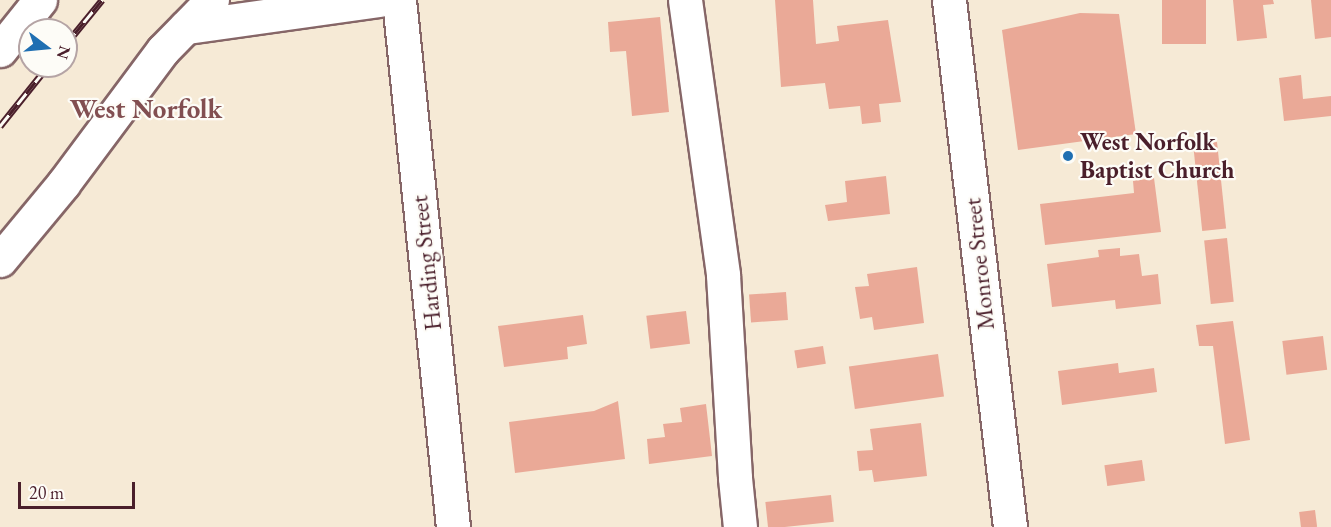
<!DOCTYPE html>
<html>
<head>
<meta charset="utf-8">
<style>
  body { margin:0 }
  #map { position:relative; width:1331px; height:527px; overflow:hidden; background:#f6ead6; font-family:"EB Garamond",serif }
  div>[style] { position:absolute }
  .building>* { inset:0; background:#eaa997; transform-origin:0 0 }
  .roads { filter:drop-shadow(2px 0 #866667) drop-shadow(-2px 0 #866667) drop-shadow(0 2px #866667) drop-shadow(0 -2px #866667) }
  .minor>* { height:33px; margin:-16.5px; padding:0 16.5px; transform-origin:16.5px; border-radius:16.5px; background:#fff }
  .rail>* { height:7px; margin-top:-3.5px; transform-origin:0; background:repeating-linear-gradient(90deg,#fdfcf7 0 14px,#4a1f2b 0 28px); box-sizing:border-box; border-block:2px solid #4a1f2b }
  .dots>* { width:16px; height:16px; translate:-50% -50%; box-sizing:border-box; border:3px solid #fdfcf7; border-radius:50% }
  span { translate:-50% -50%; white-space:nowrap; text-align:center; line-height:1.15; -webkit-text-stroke:4.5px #fdfcf7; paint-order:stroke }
  .poi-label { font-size:24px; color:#4a1f2b; font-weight:700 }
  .left { translate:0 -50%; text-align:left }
  .street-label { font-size:24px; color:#4a1f2b }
  .quarter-label { font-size:27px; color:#824f51; font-weight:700 }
  .north { position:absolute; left:18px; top:18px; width:60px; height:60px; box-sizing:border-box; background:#fdfcf7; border:2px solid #b5a4a5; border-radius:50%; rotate:106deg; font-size:16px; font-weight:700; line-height:24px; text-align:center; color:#4a1f2b }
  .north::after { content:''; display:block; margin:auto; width:21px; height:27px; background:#1f6fb2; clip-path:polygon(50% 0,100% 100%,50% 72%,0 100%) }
  .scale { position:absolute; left:18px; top:482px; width:117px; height:27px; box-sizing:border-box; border:3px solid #4a1f2b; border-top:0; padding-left:8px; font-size:18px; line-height:21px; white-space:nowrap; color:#4a1f2b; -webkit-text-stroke:4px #fdfcf7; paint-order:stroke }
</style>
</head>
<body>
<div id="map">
  <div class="building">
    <div style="clip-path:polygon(775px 0,813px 0,816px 44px,839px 41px,837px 26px,888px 20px,901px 102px,879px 104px,881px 122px,862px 124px,860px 106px,829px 109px,825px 83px,781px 87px)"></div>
    <div style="left:1162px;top:0;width:44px;height:44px"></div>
    <div style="clip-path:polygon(1233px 0,1273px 0,1274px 4px,1263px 5px,1267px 38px,1237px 41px)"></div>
    <div style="clip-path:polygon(1311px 0,1331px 0,1331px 37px,1315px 39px)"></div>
    <div style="clip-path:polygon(1080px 13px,1119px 14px,1136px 134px,1018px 150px,1002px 30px)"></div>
    <div style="clip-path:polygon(660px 17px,669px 112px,632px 116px,626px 51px,610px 52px,608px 22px)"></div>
    <div style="clip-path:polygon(1301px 75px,1303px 99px,1331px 96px,1331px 116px,1284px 121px,1279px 78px)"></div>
    <div style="left:1217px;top:142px;width:87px;height:24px;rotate:84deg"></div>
    <div style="clip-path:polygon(886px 176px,890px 214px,828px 221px,825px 205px,847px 202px,845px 181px)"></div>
    <div style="clip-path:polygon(1154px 178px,1161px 232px,1045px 245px,1040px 204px,1134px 193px,1133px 181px)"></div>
    <div style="left:1227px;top:238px;width:64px;height:23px;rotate:84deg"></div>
    <div style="clip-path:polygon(1120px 248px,1120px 256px,1139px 254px,1142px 276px,1158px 274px,1161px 304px,1116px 309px,1115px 300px,1052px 307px,1047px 264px,1099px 257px,1098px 250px)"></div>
    <div style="clip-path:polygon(917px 267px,924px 323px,874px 330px,872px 317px,860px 319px,855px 287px,869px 286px,867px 274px)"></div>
    <div style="left:786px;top:292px;width:28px;height:37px;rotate:86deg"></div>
    <div style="left:686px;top:311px;width:33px;height:40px;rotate:83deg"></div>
    <div style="clip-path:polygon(583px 315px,587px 344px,567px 347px,568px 359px,504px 367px,498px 326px)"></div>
    <div style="clip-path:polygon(1233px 321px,1250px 440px,1225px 444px,1213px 346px,1199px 346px,1196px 325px)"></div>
    <div style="left:1323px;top:336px;width:34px;height:41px;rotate:83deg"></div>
    <div style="left:823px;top:346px;width:18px;height:29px;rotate:81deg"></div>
    <div style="left:938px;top:354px;width:43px;height:90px;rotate:82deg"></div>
    <div style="clip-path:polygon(1118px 363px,1119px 373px,1154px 368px,1157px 392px,1062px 405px,1058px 371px)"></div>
    <div style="clip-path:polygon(618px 401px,625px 459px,515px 473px,509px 422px,594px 411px)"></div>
    <div style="clip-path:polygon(706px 404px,712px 456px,649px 464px,647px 439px,665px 437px,663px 424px,682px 422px,680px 408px)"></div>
    <div style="clip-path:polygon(921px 423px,927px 476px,874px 482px,872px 470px,859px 471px,857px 451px,873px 450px,870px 429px)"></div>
    <div style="left:1142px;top:460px;width:21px;height:38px;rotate:82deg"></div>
    <div style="left:831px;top:495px;width:27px;height:66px;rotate:84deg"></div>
    <div style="left:1315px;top:510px;width:17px;height:16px;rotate:83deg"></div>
  </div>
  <div class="roads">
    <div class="minor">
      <div style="left:399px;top:0;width:530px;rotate:84.15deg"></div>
      <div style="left:685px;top:0;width:278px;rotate:82.1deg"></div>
      <div style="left:723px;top:275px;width:203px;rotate:86.6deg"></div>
      <div style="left:735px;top:478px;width:49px;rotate:84.2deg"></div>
      <div style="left:949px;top:0;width:531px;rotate:83.4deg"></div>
      <div style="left:186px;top:27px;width:195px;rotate:-8deg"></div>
      <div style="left:0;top:50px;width:64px;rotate:-51.3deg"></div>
      <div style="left:0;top:260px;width:99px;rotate:-50.3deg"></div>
      <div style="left:63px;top:184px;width:167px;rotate:-53.3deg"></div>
      <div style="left:163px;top:50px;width:70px;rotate:-45.6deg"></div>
    </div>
  </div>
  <div class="rail">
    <div style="left:66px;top:44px;width:57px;rotate:-50.7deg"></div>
    <div style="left:0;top:126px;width:77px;rotate:-51.3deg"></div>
  </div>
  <div class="dots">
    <div style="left:1068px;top:156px;background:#1f6fb2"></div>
  </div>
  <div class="poi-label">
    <span class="left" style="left:1080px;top:156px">West Norfolk<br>Baptist Church</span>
  </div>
  <div class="street-label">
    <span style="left:426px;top:263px;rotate:-96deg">Harding Street</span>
    <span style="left:979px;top:264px;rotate:-96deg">Monroe Street</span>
  </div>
  <div class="quarter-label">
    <span style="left:146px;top:109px">West Norfolk</span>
  </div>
  <div class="north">N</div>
  <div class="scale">20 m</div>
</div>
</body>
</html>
